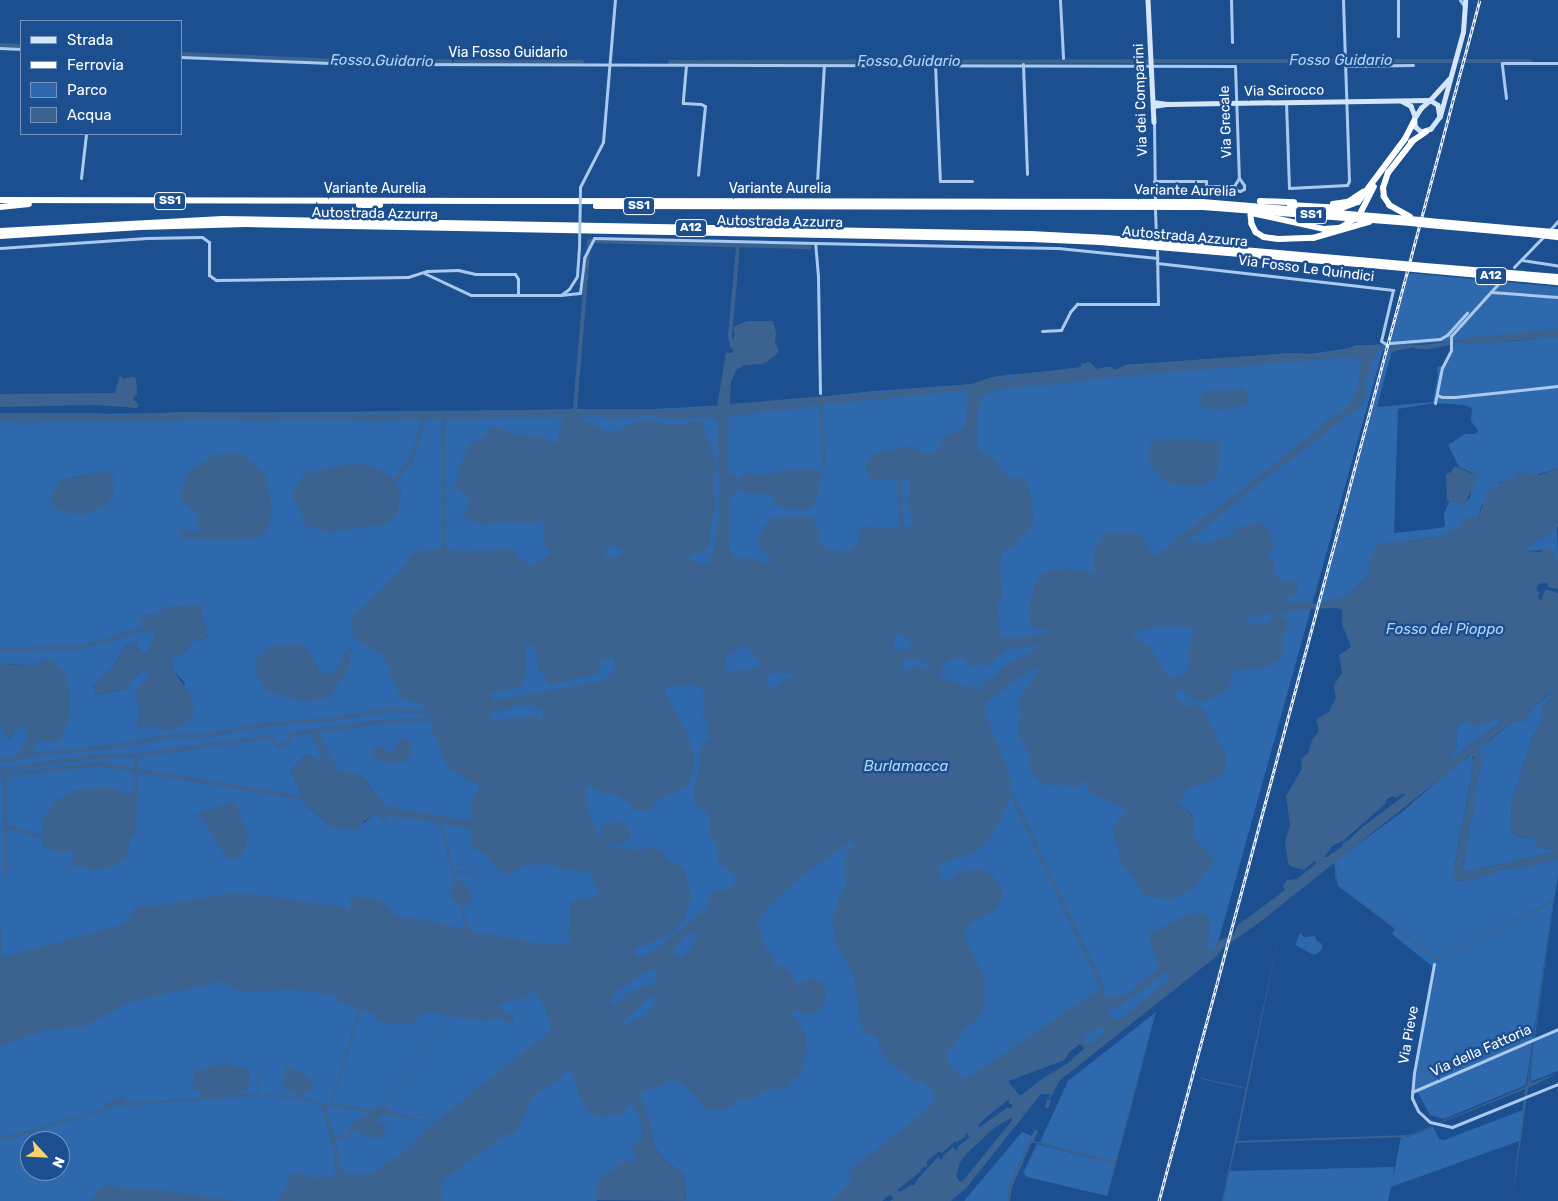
<!DOCTYPE html>
<html>
<head>
<meta charset="utf-8">
<style>
  body { margin:0 }
  #map { position:relative; width:1558px; height:1201px; overflow:hidden; background:#1b4f8f; font-family:Rubik,sans-serif }
  div>[style] { position:absolute }
  .green>* { inset:0; background:#2e69ad }
  .water>* { inset:0; background:#3c6290 }
  .stream>* { height:1px; margin:-0.5px; padding:0 0.5px; transform-origin:0.5px; border-radius:0.5px; background:#3c6290 }
  .canal>* { height:4px; margin:-2px; padding:0 2px; transform-origin:2px; border-radius:2px; background:#3c6290 }
  .street>* { height:3px; margin:-1.5px; padding:0 1.5px; transform-origin:1.5px; border-radius:1.5px; background:#a9c9ee }
  .secondary>* { height:4.5px; margin:-2.25px; padding:0 2.25px; transform-origin:2.25px; border-radius:2.25px; background:#d6e6fa }
  .highway>* { height:5.5px; margin:-2.75px; padding:0 2.75px; transform-origin:2.75px; border-radius:2.75px; background:#fff }
  .rail>* { height:3px; margin-top:-1.5px; transform-origin:0; background:repeating-linear-gradient(90deg,#1b4f8f 0 4px,#fff 0 8px); box-sizing:border-box; border-block:1px solid #fff }
  .street-bridge>* { height:3px; margin:-1.5px; padding:0 1.5px; transform-origin:1.5px; border-radius:1.5px; background:#a9c9ee }
  .highway-bridge>* { height:5.5px; margin:-2.75px; padding:0 2.75px; transform-origin:2.75px; border-radius:2.75px; background:#fff }
  span { translate:-50% -50%; white-space:nowrap; text-align:center; line-height:1.15; -webkit-text-stroke:5px #1b4f8f; paint-order:stroke }
  .shield-label span { padding:1px 4px; background:#1b4f8f; border:1px solid; border-radius:4px; -webkit-text-stroke-width:0 }
  .shield-label { font-size:12px; color:#fff; font-weight:700 }
  .street-label { font-size:14px; color:#fff }
  .water-label { font-size:15px; color:#b5d3f5; font-style:italic }
  .legend { position:absolute; left:20px; top:20px; width:162px; height:115px; box-sizing:border-box; background:#1b4f8f; border:1px solid #7695bc; margin:0; padding:6px 9px; list-style:none; font-size:15px; color:#fff }
  .legend li { display:flex; align-items:center; gap:10px; height:25px }
  .legend b { width:25px; border:1px solid #7695bc }
  .north { position:absolute; left:20px; top:1131px; width:50px; height:50px; box-sizing:border-box; background:#1b4f8f; border:1px solid #7695bc; border-radius:50%; rotate:115deg; font-size:14px; font-weight:700; line-height:20px; text-align:center; color:#fff }
  .north::after { content:''; display:block; margin:auto; width:18px; height:22px; background:#ffd166; clip-path:polygon(50% 0,100% 100%,50% 72%,0 100%) }
</style>
</head>
<body>
<div id="map">
  <div class="green">
    <div style="clip-path:polygon(1408px 273px,1558px 287px,1558px 329px,1456px 341px,1388px 346px)"></div>
    <div style="clip-path:polygon(evenodd,1551px 337px,1558px 338px,1558px 468px,1513px 482px,1506px 480px,1499px 482px,1501px 486px,1481px 506px,1479px 517px,1460px 528px,1453px 530px,1449px 535px,1408px 541px,1391px 541px,1370px 563px,1369px 574px,1351px 593px,1340px 598px,1320px 603px,1388px 351px,1392px 351px,1377px 407px,1433px 402px,1438px 375px,1437px 367px,1443px 366px,1454px 344px,1515px 341px,1551px 337px,1435px 403px,1463px 405px,1472px 408px,1471px 421px,1478px 430px,1476px 434px,1465px 434px,1448px 445px,1459px 467px,1473px 473px,1470px 498px,1461px 505px,1450px 500px,1444px 513px,1445px 526px,1440px 528px,1394px 533px,1398px 409px,1435px 403px)"></div>
    <div style="clip-path:polygon(evenodd,1379px 344px,1384px 346px,1214px 957px,1060px 1080px,1052px 1094px,1041px 1094px,966px 1188px,951px 1201px,890px 1201px,894px 1199px,890px 1194px,882px 1201px,686px 1201px,684px 1174px,664px 1160px,654px 1145px,649px 1121px,639px 1093px,635px 1108px,640px 1118px,643px 1136px,639px 1142px,635px 1162px,596px 1200px,597px 1201px,0 1201px,0 727px,11px 741px,15px 728px,27px 727px,27px 739px,59px 741px,48px 659px,33px 665px,0 664px,0 418px,65px 414px,655px 409px,766px 403px,873px 391px,978px 384px,998px 376px,1082px 368px,1081px 364px,1090px 362px,1096px 369px,1106px 367px,1116px 370px,1124px 368px,1125px 365px,1292px 353px,1309px 354px,1379px 344px,105px 471px,94px 510px,83px 515px,61px 480px,105px 471px,1379px 344px,388px 474px,402px 492px,355px 528px,329px 532px,388px 474px,1379px 344px,170px 605px,180px 607px,200px 605px,208px 638px,194px 641px,184px 652px,170px 658px,174px 671px,185px 683px,167px 731px,154px 726px,141px 727px,137px 730px,140px 709px,150px 678px,144px 670px,133px 678px,127px 689px,97px 695px,93px 686px,113px 666px,125px 647px,136px 641px,139px 651px,146px 655px,157px 633px,145px 629px,145px 616px,158px 613px,170px 605px,1379px 344px,302px 644px,315px 661px,319px 673px,336px 673px,345px 653px,352px 648px,329px 698px,302px 644px,1379px 344px,307px 754px,339px 772px,360px 774px,388px 809px,388px 813px,381px 820px,379px 816px,372px 816px,363px 824px,329px 827px,319px 815px,307px 807px,291px 770px,307px 754px,1379px 344px,135px 755px,136px 831px,130px 838px,72px 867px,75px 850px,44px 847px,43px 831px,73px 791px,118px 788px,129px 797px,133px 792px,135px 755px,1379px 344px,1184px 795px,1176px 802px,1185px 807px,1193px 816px,1193px 829px,1197px 844px,1205px 849px,1158px 898px,1143px 894px,1136px 881px,1122px 863px,1113px 829px,1124px 814px,1184px 795px,1379px 344px,1080px 1044px,1085px 1048px,1067px 1064px,1039px 1081px,1022px 1095px,1019px 1095px,1008px 1081px,1064px 1060px,1070px 1051px,1080px 1044px,1379px 344px,1009px 1099px,1009px 1103px,1013px 1105px,1012px 1108px,1009px 1109px,1008px 1107px,979px 1128px,978px 1125px,985px 1118px,1009px 1099px,1379px 344px,1012px 1117px,1012px 1121px,962px 1182px,959px 1181px,956px 1176px,960px 1162px,967px 1153px,994px 1128px,1012px 1117px,1379px 344px,966px 1132px,970px 1137px,958px 1147px,958px 1149px,955px 1151px,953px 1147px,943px 1156px,943px 1159px,941px 1160px,938px 1157px,918px 1179px,914px 1186px,911px 1185px,900px 1192px,897px 1190px,921px 1171px,920px 1170px,924px 1166px,927px 1167px,927px 1161px,939px 1151px,942px 1153px,955px 1141px,957px 1142px,965px 1136px,966px 1132px,1379px 344px,30px 1141px,60px 1141px,60px 1171px,30px 1171px,30px 1141px)"></div>
    <div style="clip-path:polygon(1557px 526px,1558px 559px,1554px 558px,1548px 550px,1526px 551px,1532px 542px,1547px 536px)"></div>
    <div style="clip-path:polygon(1552px 693px,1550px 699px,1541px 708px,1541px 722px,1532px 738px,1512px 802px,1511px 820px,1511px 831px,1519px 838px,1530px 837px,1537px 840px,1537px 846px,1553px 850px,1554px 852px,1465px 872px,1463px 869px,1470px 823px,1474px 812px,1476px 784px,1484px 758px,1480px 758px,1480px 743px,1487px 742px,1513px 722px,1524px 721px,1534px 706px)"></div>
    <div style="clip-path:polygon(1499px 717px,1502px 719px,1499px 723px,1464px 749px,1462px 753px,1448px 761px,1456px 748px,1457px 730px,1460px 722px,1465px 720px,1471px 724px,1494px 721px)"></div>
    <div style="clip-path:polygon(1472px 755px,1474px 761px,1456px 859px,1453px 877px,1455px 880px,1465px 881px,1497px 873px,1498px 870px,1527px 867px,1558px 859px,1558px 875px,1554px 901px,1552px 900px,1518px 919px,1553px 902px,1526px 1085px,1444px 1119px,1430px 1115px,1417px 1091px,1412px 1092px,1433px 967px,1392px 934px,1395px 929px,1338px 886px,1334px 862px,1402px 812px,1457px 764px)"></div>
    <div style="clip-path:polygon(1300px 933px,1304px 937px,1315px 936px,1316px 940px,1322px 944px,1322px 949px,1318px 953px,1314px 955px,1295px 945px)"></div>
    <div style="clip-path:polygon(1156px 1012px,1115px 1163px,1040px 1142px,1068px 1081px)"></div>
    <div style="clip-path:polygon(1558px 1029px,1558px 1071px,1530px 1082px,1534px 1040px)"></div>
    <div style="clip-path:polygon(1523px 1110px,1519px 1141px,1391px 1187px,1388px 1201px,1223px 1201px,1230px 1171px,1394px 1167px,1393px 1178px,1401px 1137px,1408px 1137px,1433px 1127px,1439px 1139px,1444px 1140px)"></div>
    <div style="clip-path:polygon(1022px 1132px,1032px 1136px,1007px 1190px,1007px 1201px,964px 1201px)"></div>
    <div style="clip-path:polygon(1037px 1144px,1115px 1164px,1107px 1196px,1027px 1177px,1023px 1173px)"></div>
  </div>
  <div class="water">
    <div style="clip-path:polygon(evenodd,747px 321px,773px 321px,776px 332px,775px 343px,779px 351px,776px 355px,763px 364px,745px 365px,737px 369px,731px 381px,730px 404px,971px 384px,992px 377px,1003px 376px,1011px 379px,1015px 375px,1081px 367px,1081px 364px,1088px 362px,1097px 369px,1111px 367px,1115px 370px,1125px 365px,1137px 364px,1292px 353px,1309px 354px,1345px 350px,1356px 345px,1420px 345px,1460px 341px,1470px 337px,1558px 329px,1558px 338px,1551px 337px,1479px 344px,1476px 342px,1474px 344px,1454px 344px,1430px 349px,1416px 349px,1414px 347px,1391px 352px,1378px 349px,1365px 382px,1365px 399px,1361px 406px,1261px 482px,1181px 547px,1191px 543px,1199px 541px,1202px 544px,1231px 536px,1234px 534px,1233px 530px,1241px 526px,1263px 523px,1269px 531px,1273px 547px,1272px 552px,1268px 555px,1269px 559px,1273px 559px,1277px 578px,1279px 581px,1296px 581px,1298px 588px,1295px 595px,1282px 600px,1295px 603px,1307px 601px,1314px 604px,1340px 598px,1351px 593px,1369px 574px,1370px 562px,1376px 546px,1391px 541px,1409px 541px,1449px 535px,1450px 530px,1460px 528px,1463px 518px,1479px 516px,1487px 493px,1495px 486px,1500px 486px,1500px 482px,1506px 480px,1513px 481px,1516px 474px,1521px 471px,1531px 475px,1535px 473px,1539px 475px,1558px 468px,1558px 526px,1547px 536px,1532px 542px,1527px 551px,1540px 552px,1549px 547px,1552px 549px,1554px 558px,1558px 559px,1558px 589px,1548px 587px,1548px 584px,1545px 583px,1538px 584px,1536px 590px,1540px 593px,1537px 596px,1541px 601px,1546px 589px,1558px 593px,1558px 859px,1527px 867px,1498px 870px,1498px 873px,1465px 881px,1455px 880px,1453px 877px,1474px 761px,1474px 756px,1469px 756px,1260px 922px,1223px 948px,1217px 956px,1059px 1081px,1049px 1101px,1050px 1094px,1041px 1093px,966px 1188px,950px 1201px,890px 1201px,894px 1199px,890px 1194px,882px 1201px,831px 1201px,851px 1182px,851px 1175px,847px 1172px,927px 1110px,936px 1099px,933px 1091px,923px 1081px,915px 1081px,892px 1064px,880px 1050px,877px 1037px,865px 1032px,860px 1025px,857px 993px,852px 973px,836px 943px,832px 922px,840px 895px,846px 887px,844px 864px,848px 852px,855px 845px,850px 841px,785px 890px,757px 920px,765px 947px,773px 955px,774px 965px,778px 968px,782px 964px,796px 978px,795px 985px,813px 978px,821px 982px,826px 989px,826px 998px,821px 1009px,808px 1015px,796px 1010px,791px 1011px,805px 1033px,807px 1052px,803px 1065px,804px 1072px,789px 1083px,788px 1089px,767px 1089px,753px 1098px,738px 1100px,732px 1106px,721px 1111px,705px 1108px,682px 1082px,669px 1079px,661px 1086px,640px 1093px,649px 1121px,654px 1145px,664px 1160px,684px 1174px,686px 1201px,596px 1200px,596px 1187px,602px 1177px,626px 1160px,635px 1162px,636px 1154px,632px 1147px,643px 1136px,640px 1118px,631px 1103px,621px 1114px,612px 1116px,598px 1117px,587px 1110px,580px 1098px,572px 1072px,566px 1072px,556px 1082px,534px 1096px,516px 1133px,508px 1133px,447px 1177px,440px 1186px,444px 1201px,277px 1201px,288px 1182px,289px 1176px,297px 1172px,316px 1178px,332px 1177px,335px 1172px,334px 1153px,321px 1104px,265px 1095px,118px 1106px,0 1142px,0 1138px,105px 1108px,107px 1101px,110px 1102px,114px 1097px,116px 1099px,119px 1099px,119px 1095px,124px 1098px,124px 1102px,129px 1102px,197px 1098px,200px 1097px,202px 1090px,195px 1091px,191px 1084px,196px 1081px,193px 1075px,196px 1071px,228px 1063px,230px 1066px,248px 1068px,250px 1078px,247px 1091px,237px 1091px,230px 1095px,256px 1092px,260px 1061px,258px 1093px,297px 1097px,293px 1091px,281px 1089px,285px 1079px,284px 1067px,291px 1068px,308px 1076px,312px 1082px,312px 1090px,308px 1091px,299px 1098px,329px 1104px,359px 1009px,338px 1001px,337px 996px,297px 990px,239px 991px,223px 981px,130px 1002px,82px 1027px,45px 1030px,0 1046px,0 958px,125px 924px,135px 907px,158px 906px,236px 892px,344px 907px,348px 911px,350px 908px,350px 899px,358px 896px,361px 898px,371px 898px,383px 901px,392px 912px,402px 917px,444px 924px,461px 929px,465px 926px,460px 904px,451px 898px,453px 878px,439px 821px,442px 821px,452px 862px,488px 869px,452px 864px,454px 870px,489px 877px,454px 874px,455px 878px,465px 884px,472px 895px,472px 900px,464px 908px,464px 913px,471px 931px,543px 944px,567px 944px,572px 941px,567px 928px,570px 926px,571px 902px,581px 899px,596px 898px,598px 891px,590px 872px,564px 869px,547px 863px,524px 866px,511px 873px,504px 873px,499px 871px,485px 854px,471px 847px,471px 801px,479px 789px,478px 783px,470px 782px,456px 772px,449px 770px,431px 727px,429px 706px,400px 698px,383px 655px,353px 637px,351px 618px,407px 563px,411px 554px,444px 547px,458px 551px,513px 550px,520px 559px,532px 566px,550px 554px,544px 544px,543px 520px,531px 524px,512px 521px,483px 525px,462px 517px,471px 500px,455px 488px,459px 467px,469px 445px,484px 437px,489px 427px,500px 427px,510px 434px,545px 437px,556px 445px,563px 417px,369px 421px,315px 419px,258px 421px,204px 419px,165px 422px,61px 421px,28px 423px,0 421px,0 413px,98px 413px,112px 415px,181px 412px,361px 414px,446px 411px,461px 413px,463px 411px,577px 409px,667px 410px,717px 406px,726px 353px,732px 353px,733px 350px,729px 345px,735px 336px,733px 327px,747px 321px,1351px 357px,1361px 362px,1356px 394px,1343px 411px,1324px 422px,1320px 429px,1317px 429px,1258px 477px,1180px 536px,1173px 544px,1154px 556px,1141px 537px,1132px 531px,1119px 534px,1105px 534px,1096px 547px,1093px 561px,1095px 572px,1092px 573px,1071px 569px,1056px 570px,1047px 571px,1037px 578px,1028px 611px,1031px 628px,1036px 627px,1038px 629px,1032px 631px,1043px 631px,1044px 628px,1049px 631px,1040px 635px,1000px 638px,1001px 635px,997px 607px,1002px 597px,1000px 569px,1002px 552px,1014px 547px,1034px 521px,1028px 483px,1023px 477px,1009px 478px,1006px 473px,998px 468px,997px 462px,978px 450px,978px 412px,982px 397px,985px 394px,1006px 388px,1050px 385px,1103px 378px,1351px 357px,747px 321px,969px 390px,965px 428px,944px 437px,937px 452px,921px 453px,911px 446px,872px 454px,865px 465px,869px 479px,910px 480px,910px 494px,906px 504px,912px 513px,912px 526px,872px 529px,865px 525px,859px 531px,858px 542px,847px 553px,827px 549px,819px 541px,819px 531px,814px 520px,809px 516px,773px 517px,764px 526px,758px 542px,761px 550px,771px 558px,772px 562px,765px 564px,755px 559px,733px 557px,729px 547px,729px 499px,738px 492px,738px 484px,736px 474px,730px 474px,728px 466px,727px 417px,827px 404px,969px 390px,747px 321px,597px 415px,607px 419px,647px 416px,674px 419px,713px 417px,718px 423px,719px 512px,714px 550px,708px 564px,694px 562px,688px 558px,692px 554px,703px 552px,709px 547px,711px 523px,716px 506px,713px 481px,717px 464px,702px 422px,691px 420px,680px 426px,675px 424px,665px 425px,655px 420px,633px 423px,611px 434px,588px 422px,575px 418px,590px 416px,594px 419px,597px 415px,747px 321px,613px 545px,623px 550px,621px 557px,605px 556px,604px 551px,613px 545px,747px 321px,1336px 608px,1342px 610px,1342px 624px,1351px 647px,1339px 655px,1342px 673px,1334px 685px,1336px 698px,1329px 712px,1316px 719px,1319px 731px,1312px 740px,1308px 753px,1301px 759px,1302px 769px,1286px 796px,1290px 825px,1285px 842px,1288px 862px,1290px 866px,1304px 870px,1314px 861px,1317px 863px,1297px 879px,1287px 880px,1283px 886px,1285px 890px,1238px 925px,1234px 934px,1216px 942px,1213px 949px,1206px 949px,1210px 929px,1209px 919px,1205px 914px,1192px 913px,1148px 934px,1159px 968px,1124px 996px,1106px 997px,1102px 987px,965px 1080px,947px 1064px,947px 1051px,956px 1045px,964px 1028px,975px 1021px,984px 1008px,985px 981px,963px 932px,972px 923px,998px 908px,1003px 889px,993px 875px,980px 868px,959px 872px,952px 880px,942px 880px,938px 869px,940px 863px,976px 852px,993px 834px,1012px 795px,1010px 776px,985px 712px,985px 703px,1035px 667px,1038px 669px,1034px 678px,1018px 700px,1021px 718px,1018px 723px,1019px 735px,1030px 757px,1029px 766px,1037px 780px,1053px 786px,1061px 784px,1078px 788px,1086px 780px,1089px 782px,1087px 787px,1091px 793px,1126px 809px,1113px 829px,1122px 863px,1136px 881px,1143px 894px,1167px 900px,1192px 890px,1214px 861px,1205px 849px,1197px 843px,1193px 829px,1193px 817px,1185px 807px,1177px 802px,1189px 788px,1206px 784px,1222px 776px,1226px 765px,1225px 753px,1204px 710px,1199px 705px,1185px 706px,1174px 693px,1183px 690px,1192px 700px,1203px 701px,1217px 696px,1228px 688px,1235px 670px,1265px 668px,1280px 659px,1284px 650px,1283px 635px,1288px 623px,1280px 614px,1307px 609px,1336px 608px,747px 321px,1267px 613px,1272px 615px,1273px 617px,1265px 624px,1248px 624px,1244px 618px,1267px 613px,747px 321px,1168px 625px,1183px 628px,1188px 626px,1195px 631px,1191px 638px,1192px 643px,1187px 651px,1190px 660px,1186px 672px,1178px 677px,1169px 678px,1151px 648px,1133px 636px,1134px 632px,1168px 625px,747px 321px,903px 633px,912px 648px,897px 650px,894px 647px,894px 641px,898px 635px,903px 633px,747px 321px,535px 645px,539px 671px,551px 685px,598px 674px,601px 660px,614px 657px,615px 668px,606px 680px,493px 701px,491px 693px,522px 687px,525px 676px,526px 646px,535px 645px,747px 321px,1041px 645px,1002px 668px,991px 679px,985px 679px,986px 683px,976px 690px,968px 684px,967px 687px,962px 686px,944px 679px,939px 672px,948px 659px,962px 657px,971px 667px,976px 668px,977px 665px,985px 662px,987px 666px,992px 666px,995px 663px,994px 657px,1000px 657px,1008px 649px,1041px 645px,747px 321px,744px 646px,752px 652px,760px 665px,759px 667px,733px 672px,724px 669px,726px 657px,744px 646px,747px 321px,924px 658px,925px 660px,918px 661px,923px 664px,929px 663px,929px 667px,920px 670px,919px 666px,908px 668px,907px 674px,903px 668px,898px 669px,904px 660px,924px 658px,747px 321px,783px 672px,797px 675px,796px 677px,782px 678px,782px 683px,769px 690px,766px 676px,783px 672px,747px 321px,693px 684px,703px 691px,706px 709px,701px 715px,707px 724px,707px 733px,710px 738px,700px 747px,698px 778px,693px 787px,696px 805px,708px 813px,710px 821px,710px 835px,716px 843px,719px 863px,730px 870px,735px 878px,733px 885px,724px 891px,718px 890px,711px 894px,708px 901px,709px 907px,654px 950px,639px 958px,634px 956px,636px 949px,671px 933px,686px 919px,685px 913px,690px 905px,691px 896px,684px 868px,667px 860px,664px 851px,649px 846px,641px 851px,609px 846px,610px 843px,622px 845px,624px 839px,628px 841px,631px 839px,624px 821px,600px 825px,602px 834px,598px 837px,587px 806px,586px 787px,589px 786px,603px 793px,617px 794px,636px 810px,649px 811px,659px 799px,688px 786px,695px 764px,690px 737px,665px 693px,667px 687px,693px 684px,747px 321px,1551px 693px,1550px 699px,1541px 708px,1541px 722px,1532px 738px,1512px 802px,1511px 820px,1511px 831px,1519px 838px,1530px 837px,1537px 840px,1536px 846px,1553px 850px,1554px 852px,1465px 872px,1463px 869px,1470px 823px,1475px 808px,1476px 784px,1484px 758px,1480px 758px,1480px 743px,1489px 743px,1491px 738px,1513px 722px,1524px 721px,1534px 706px,1551px 693px,747px 321px,531px 704px,543px 710px,542px 721px,534px 716px,494px 720px,490px 713px,531px 704px,747px 321px,1498px 717px,1502px 720px,1499px 723px,1464px 749px,1462px 753px,1448px 761px,1456px 748px,1457px 730px,1460px 722px,1465px 720px,1469px 725px,1476px 725px,1494px 721px,1498px 717px,747px 321px,1402px 794px,1406px 794px,1360px 829px,1349px 840px,1343px 843px,1342px 847px,1327px 857px,1324px 857px,1332px 846px,1344px 840px,1385px 804px,1387px 799px,1393px 796px,1396px 798px,1402px 794px,747px 321px,694px 933px,698px 935px,689px 952px,681px 958px,673px 953px,683px 937px,694px 933px,747px 321px,650px 969px,654px 971px,658px 977px,655px 984px,643px 987px,627px 994px,612px 1007px,610px 1002px,616px 992px,650px 969px,747px 321px,1165px 973px,1170px 975px,1167px 981px,1122px 1018px,1116px 1020px,1109px 1015px,1108px 1005px,1115px 1009px,1119px 1007px,1165px 973px,747px 321px,530px 992px,537px 994px,546px 1011px,551px 1031px,430px 1126px,408px 1149px,370px 1174px,346px 1175px,340px 1165px,336px 1139px,351px 1136px,353px 1129px,362px 1135px,377px 1139px,384px 1135px,386px 1125px,378px 1121px,380px 1114px,424px 1121px,425px 1119px,411px 1117px,414px 1115px,426px 1116px,447px 1109px,519px 1053px,525px 996px,530px 992px,747px 321px,652px 995px,656px 998px,647px 1016px,634px 1020px,625px 1026px,622px 1023px,652px 995px,747px 321px,524px 997px,519px 1052px,447px 1109px,426px 1115px,413px 1114px,408px 1117px,384px 1108px,447px 1016px,487px 1021px,495px 1017px,513px 1024px,514px 1018px,497px 1006px,498px 1004px,524px 997px,747px 321px,362px 1010px,375px 1014px,379px 1022px,405px 1025px,414px 1023px,416px 1017px,427px 1012px,446px 1015px,386px 1103px,381px 1107px,370px 1109px,331px 1103px,362px 1010px,747px 321px,1102px 1027px,1105px 1029px,1103px 1033px,1090px 1044px,1085px 1042px,1084px 1038px,1087px 1033px,1102px 1027px,747px 321px,1080px 1044px,1085px 1048px,1067px 1064px,1039px 1081px,1022px 1095px,1019px 1095px,1008px 1081px,1064px 1060px,1070px 1051px,1080px 1044px,747px 321px,1009px 1099px,1009px 1103px,1013px 1105px,1012px 1108px,1009px 1109px,1008px 1107px,979px 1128px,978px 1125px,985px 1118px,1009px 1099px,747px 321px,326px 1105px,370px 1113px,370px 1114px,354px 1122px,350px 1127px,348px 1134px,334px 1136px,326px 1105px,747px 321px,1012px 1117px,1012px 1121px,962px 1182px,959px 1181px,956px 1176px,960px 1162px,967px 1153px,994px 1128px,1012px 1117px,747px 321px,966px 1132px,970px 1137px,958px 1147px,958px 1149px,955px 1151px,953px 1147px,943px 1156px,943px 1159px,941px 1160px,938px 1157px,918px 1179px,914px 1186px,911px 1185px,900px 1192px,897px 1190px,921px 1171px,920px 1170px,924px 1166px,927px 1167px,927px 1161px,939px 1151px,942px 1153px,955px 1141px,957px 1142px,965px 1136px,966px 1132px)"></div>
    <div style="clip-path:polygon(120px 375px,123px 379px,134px 376px,136px 379px,137px 394px,133px 399px,139px 405px,137px 408px,97px 405px,0 407px,0 394px,115px 393px)"></div>
    <div style="clip-path:polygon(1241px 387px,1248px 394px,1246px 405px,1216px 410px,1200px 405px,1202px 393px,1213px 390px,1228px 391px)"></div>
    <div style="clip-path:polygon(1164px 439px,1213px 441px,1220px 444px,1218px 470px,1214px 478px,1201px 486px,1169px 484px,1149px 463px,1148px 452px,1151px 442px)"></div>
    <div style="clip-path:polygon(225px 454px,242px 454px,266px 475px,272px 510px,268px 528px,262px 536px,235px 540px,182px 538px,178px 530px,199px 531px,200px 526px,195px 521px,199px 520px,200px 517px,183px 503px,180px 497px,187px 477px,191px 470px,212px 456px)"></div>
    <div style="clip-path:polygon(353px 463px,373px 467px,388px 474px,394px 481px,402px 492px,396px 517px,383px 525px,329px 532px,306px 526px,292px 493px,304px 474px)"></div>
    <div style="clip-path:polygon(1455px 466px,1478px 476px,1464px 506px,1447px 500px,1446px 474px,1451px 472px)"></div>
    <div style="clip-path:polygon(800px 469px,812px 469px,822px 474px,816px 502px,808px 510px,782px 508px,772px 502px,774px 495px,742px 492px,740px 489px,739px 478px,742px 473px,767px 475px,782px 471px)"></div>
    <div style="clip-path:polygon(105px 471px,113px 474px,115px 485px,112px 498px,106px 505px,83px 515px,64px 512px,54px 507px,50px 496px,61px 480px)"></div>
    <div style="clip-path:polygon(200px 604px,208px 638px,194px 641px,184px 652px,170px 659px,174px 671px,193px 699px,196px 713px,181px 726px,167px 731px,154px 726px,141px 727px,137px 731px,140px 709px,135px 695px,142px 683px,150px 678px,144px 670px,133px 678px,127px 689px,97px 695px,93px 686px,113px 666px,125px 647px,136px 641px,139px 651px,146px 655px,156px 633px,145px 629px,139px 621px,145px 616px,158px 613px,170px 605px,180px 607px)"></div>
    <div style="clip-path:polygon(302px 644px,315px 661px,319px 673px,336px 673px,345px 653px,352px 647px,348px 669px,329px 698px,306px 702px,268px 691px,257px 677px,256px 659px,273px 645px)"></div>
    <div style="clip-path:polygon(48px 659px,53px 660px,67px 676px,70px 699px,68px 721px,59px 742px,38px 740px,32px 755px,15px 759px,27px 739px,27px 728px,15px 728px,11px 741px,0 727px,0 664px,33px 665px)"></div>
    <div style="clip-path:polygon(401px 737px,410px 741px,412px 746px,411px 754px,405px 762px,395px 763px,379px 760px,372px 756px,372px 750px,378px 746px,392px 753px)"></div>
    <div style="clip-path:polygon(307px 754px,339px 771px,360px 774px,388px 809px,386px 820px,383px 822px,379px 816px,372px 816px,364px 821px,361px 828px,353px 830px,329px 827px,319px 815px,307px 807px,291px 770px)"></div>
    <div style="clip-path:polygon(135px 755px,138px 755px,136px 831px,130px 838px,128px 857px,115px 866px,92px 871px,79px 865px,71px 867px,74px 850px,62px 853px,44px 847px,41px 823px,54px 801px,73px 791px,101px 788px,118px 788px,129px 797px,133px 791px)"></div>
    <div style="clip-path:polygon(235px 801px,248px 834px,243px 856px,231px 860px,219px 848px,202px 818px,194px 815px)"></div>
    <div style="clip-path:polygon(1339px 866px,1336px 878px,1339px 886px,1439px 958px,1552px 900px,1554px 901px,1529px 1080px,1531px 1083px,1558px 1073px,1528px 1088px,1512px 1201px,1525px 1089px,1406px 1137px,1236px 1143px,1223px 1201px,1222px 1201px,1280px 928px,1237px 1141px,1409px 1135px,1523px 1088px,1527px 1085px,1553px 902px,1438px 960px,1338px 886px,1335px 876px,1336px 867px)"></div>
    <div style="clip-path:polygon(1154px 1022px,1106px 1201px,1114px 1164px,1032px 1142px,1012px 1187px,1010px 1201px,1007px 1201px,1007px 1190px,1035px 1129px,1038px 1131px,1034px 1141px,1115px 1161px)"></div>
    <div style="clip-path:polygon(104px 1185px,139px 1190px,154px 1189px,236px 1201px,89px 1201px)"></div>
  </div>
  <div class="stream">
    <div style="left:1201px;top:1078px;width:46px;rotate:12.5deg"></div>
  </div>
  <div class="canal">
    <div style="left:0;top:45px;width:21px;rotate:3deg"></div>
    <div style="left:181px;top:54px;width:161px;rotate:2.5deg"></div>
    <div style="left:342px;top:61px;width:240px;rotate:0.2deg"></div>
    <div style="left:1153px;top:61px;width:377px"></div>
    <div style="left:670px;top:62px;width:478px;rotate:-0.1deg"></div>
    <div style="left:731px;top:341px;width:5px;rotate:-101deg"></div>
    <div style="left:730px;top:336px;width:90px;rotate:-84.9deg"></div>
    <div style="left:821px;top:405px;width:60px;rotate:87.1deg"></div>
    <div style="left:575px;top:409px;width:169px;rotate:-85.2deg"></div>
    <div style="left:589px;top:241px;width:221px;rotate:1.6deg"></div>
    <div style="left:443px;top:419px;width:128px;rotate:89.6deg"></div>
    <div style="left:899px;top:480px;width:48px;rotate:86.4deg"></div>
    <div style="left:394px;top:481px;width:24px;rotate:-48deg"></div>
    <div style="left:410px;top:463px;width:46px;rotate:-72.3deg"></div>
    <div style="left:0;top:650px;width:82px;rotate:-2.1deg"></div>
    <div style="left:82px;top:647px;width:66px;rotate:-15.9deg"></div>
    <div style="left:312px;top:731px;width:38px;rotate:67deg"></div>
    <div style="left:327px;top:766px;width:10px;rotate:24deg"></div>
    <div style="left:336px;top:770px;width:44px;rotate:-117.1deg"></div>
    <div style="left:0;top:759px;width:15px"></div>
    <div style="left:15px;top:759px;width:17px;rotate:-13deg"></div>
    <div style="left:32px;top:755px;width:76px;rotate:-6deg"></div>
    <div style="left:108px;top:747px;width:64px;rotate:-9.9deg"></div>
    <div style="left:171px;top:736px;width:38px;rotate:-2deg"></div>
    <div style="left:209px;top:735px;width:55px;rotate:-10.5deg"></div>
    <div style="left:263px;top:725px;width:71px;rotate:-4.8deg"></div>
    <div style="left:334px;top:719px;width:56px;rotate:-9.3deg"></div>
    <div style="left:389px;top:710px;width:38px;rotate:2deg"></div>
    <div style="left:427px;top:711px;width:5px;rotate:-68deg"></div>
    <div style="left:429px;top:706px;width:13px;rotate:77deg"></div>
    <div style="left:432px;top:719px;width:53px;rotate:176.8deg"></div>
    <div style="left:379px;top:722px;width:88px;rotate:172.1deg"></div>
    <div style="left:292px;top:734px;width:9px;rotate:108deg"></div>
    <div style="left:289px;top:743px;width:10px;rotate:163deg"></div>
    <div style="left:279px;top:746px;width:12px;rotate:-132deg"></div>
    <div style="left:271px;top:737px;width:134px;rotate:172.3deg"></div>
    <div style="left:138px;top:755px;width:47px;rotate:177.6deg"></div>
    <div style="left:91px;top:757px;width:92px;rotate:171.9deg"></div>
    <div style="left:0;top:776px;width:100px;rotate:-6.9deg"></div>
    <div style="left:99px;top:764px;width:207px;rotate:9.5deg"></div>
    <div style="left:5px;top:776px;width:97px;rotate:89.4deg"></div>
    <div style="left:1012px;top:795px;width:212px;rotate:64.9deg"></div>
    <div style="left:388px;top:809px;width:85px;rotate:9.5deg"></div>
    <div style="left:472px;top:823px;width:6px;rotate:99deg"></div>
    <div style="left:471px;top:829px;width:8px;rotate:-150deg"></div>
    <div style="left:464px;top:825px;width:77px;rotate:-171deg"></div>
    <div style="left:388px;top:813px;width:4px;rotate:-90deg"></div>
    <div style="left:6px;top:827px;width:39px;rotate:15deg"></div>
    <div style="left:0;top:930px;width:28px;rotate:90deg"></div>
    <div style="left:1047px;top:1106px;width:5px;rotate:-68deg"></div>
  </div>
  <div class="street">
    <div style="left:1060px;top:0;width:58px;rotate:87deg"></div>
    <div style="left:1231px;top:0;width:42px;rotate:88.6deg"></div>
    <div style="left:1398px;top:0;width:36px;rotate:90deg"></div>
    <div style="left:1460px;top:0;width:9px;rotate:54deg"></div>
    <div style="left:0;top:48px;width:21px;rotate:3deg"></div>
    <div style="left:181px;top:57px;width:175px;rotate:2.3deg"></div>
    <div style="left:356px;top:64px;width:879px;rotate:0.13deg"></div>
    <div style="left:1235px;top:66px;width:112px;rotate:88deg"></div>
    <div style="left:935px;top:64px;width:117px;rotate:87.6deg"></div>
    <div style="left:940px;top:181px;width:32px"></div>
    <div style="left:1023px;top:64px;width:110px;rotate:87.9deg"></div>
    <div style="left:686px;top:65px;width:38px;rotate:95deg"></div>
    <div style="left:683px;top:103px;width:18px;rotate:3deg"></div>
    <div style="left:701px;top:104px;width:4px;rotate:27deg"></div>
    <div style="left:705px;top:106px;width:69px;rotate:95.8deg"></div>
    <div style="left:1346px;top:66px;width:67px;rotate:-0.9deg"></div>
    <div style="left:1506px;top:98px;width:35px;rotate:-97deg"></div>
    <div style="left:1502px;top:63px;width:56px"></div>
    <div style="left:1286px;top:102px;width:86px;rotate:88deg"></div>
    <div style="left:1289px;top:188px;width:58px;rotate:-3deg"></div>
    <div style="left:1347px;top:185px;width:4px;rotate:-63deg"></div>
    <div style="left:1349px;top:181px;width:181px;rotate:-91.9deg"></div>
    <div style="left:1154px;top:122px;width:77px;rotate:89.3deg"></div>
    <div style="left:81px;top:178px;width:44px;rotate:-83.5deg"></div>
    <div style="left:1239px;top:178px;width:9px;rotate:54deg"></div>
    <div style="left:1244px;top:185px;width:4px;rotate:90deg"></div>
    <div style="left:1244px;top:189px;width:4px;rotate:153deg"></div>
    <div style="left:1240px;top:191px;width:4px;rotate:-166deg"></div>
    <div style="left:1236px;top:190px;width:4px;rotate:-117deg"></div>
    <div style="left:1234px;top:186px;width:9px;rotate:-58deg"></div>
    <div style="left:1154px;top:181px;width:52px"></div>
    <div style="left:1206px;top:181px;width:5px;rotate:90deg"></div>
    <div style="left:1206px;top:186px;width:28px"></div>
    <div style="left:817px;top:182px;width:117px;rotate:-86.6deg"></div>
    <div style="left:580px;top:187px;width:51px;rotate:-62.9deg"></div>
    <div style="left:603px;top:142px;width:143px;rotate:-85.2deg"></div>
    <div style="left:1155px;top:209px;width:30px;rotate:88deg"></div>
    <div style="left:1548px;top:232px;width:15px;rotate:-48deg"></div>
    <div style="left:0;top:248px;width:147px;rotate:-3.9deg"></div>
    <div style="left:147px;top:238px;width:55px;rotate:-1deg"></div>
    <div style="left:202px;top:237px;width:9px;rotate:36deg"></div>
    <div style="left:209px;top:242px;width:33px;rotate:90deg"></div>
    <div style="left:209px;top:275px;width:9px;rotate:36deg"></div>
    <div style="left:216px;top:280px;width:192px;rotate:-0.9deg"></div>
    <div style="left:408px;top:277px;width:20px;rotate:-18deg"></div>
    <div style="left:427px;top:271px;width:31px;rotate:-2deg"></div>
    <div style="left:458px;top:270px;width:17px;rotate:13deg"></div>
    <div style="left:475px;top:274px;width:40px"></div>
    <div style="left:515px;top:274px;width:6px;rotate:59deg"></div>
    <div style="left:518px;top:279px;width:16px;rotate:90deg"></div>
    <div style="left:518px;top:295px;width:42px"></div>
    <div style="left:560px;top:295px;width:20px;rotate:-6deg"></div>
    <div style="left:580px;top:293px;width:35px;rotate:-83deg"></div>
    <div style="left:584px;top:258px;width:22px;rotate:-63deg"></div>
    <div style="left:594px;top:238px;width:221px;rotate:1.3deg"></div>
    <div style="left:1522px;top:260px;width:36px;rotate:9deg"></div>
    <div style="left:1157px;top:263px;width:238px;rotate:6.5deg"></div>
    <div style="left:1393px;top:290px;width:52px;rotate:103.2deg"></div>
    <div style="left:1381px;top:341px;width:6px;rotate:31deg"></div>
    <div style="left:1514px;top:267px;width:43px;rotate:-45.9deg"></div>
    <div style="left:424px;top:273px;width:52px;rotate:25.1deg"></div>
    <div style="left:471px;top:295px;width:47px"></div>
    <div style="left:1491px;top:292px;width:67px;rotate:4.3deg"></div>
    <div style="left:561px;top:295px;width:10px;rotate:-37deg"></div>
    <div style="left:569px;top:289px;width:15px;rotate:-58deg"></div>
    <div style="left:577px;top:276px;width:29px;rotate:-86deg"></div>
    <div style="left:1042px;top:331px;width:19px;rotate:-3deg"></div>
    <div style="left:1061px;top:330px;width:20px;rotate:-63deg"></div>
    <div style="left:1070px;top:312px;width:11px;rotate:-49deg"></div>
    <div style="left:1077px;top:304px;width:81px"></div>
    <div style="left:1158px;top:304px;width:53px;rotate:-91.1deg"></div>
    <div style="left:1390px;top:343px;width:50px;rotate:-4.6deg"></div>
    <div style="left:1440px;top:339px;width:8px;rotate:-30deg"></div>
    <div style="left:1447px;top:335px;width:30px;rotate:-48deg"></div>
    <div style="left:820px;top:393px;width:117px;rotate:-91deg"></div>
    <div style="left:818px;top:276px;width:33px;rotate:-95deg"></div>
    <div style="left:815px;top:243px;width:243px;rotate:1.2deg"></div>
    <div style="left:1058px;top:248px;width:100px;rotate:5.8deg"></div>
    <div style="left:1437px;top:395px;width:5px;rotate:22deg"></div>
    <div style="left:1442px;top:397px;width:13px"></div>
    <div style="left:1455px;top:397px;width:104px;rotate:-6.1deg"></div>
    <div style="left:1435px;top:403px;width:36px;rotate:-79deg"></div>
    <div style="left:1442px;top:368px;width:20px;rotate:-63deg"></div>
    <div style="left:1451px;top:350px;width:14px;rotate:-90deg"></div>
    <div style="left:1451px;top:336px;width:70px;rotate:-47.9deg"></div>
    <div style="left:1434px;top:964px;width:111px;rotate:100.4deg"></div>
    <div style="left:1414px;top:1073px;width:25px;rotate:95deg"></div>
    <div style="left:1412px;top:1098px;width:14px;rotate:65deg"></div>
    <div style="left:1418px;top:1111px;width:16px;rotate:43deg"></div>
    <div style="left:1430px;top:1122px;width:23px;rotate:13deg"></div>
    <div style="left:1452px;top:1127px;width:114px;rotate:-22.1deg"></div>
    <div style="left:1412px;top:1092px;width:159px;rotate:-23.3deg"></div>
  </div>
  <div class="secondary">
    <div style="left:1148px;top:0;width:122px;rotate:87.2deg"></div>
    <div style="left:1430px;top:100px;width:9px;rotate:32deg"></div>
    <div style="left:1438px;top:105px;width:12px;rotate:81deg"></div>
    <div style="left:1440px;top:117px;width:15px;rotate:127deg"></div>
    <div style="left:1431px;top:129px;width:10px;rotate:163deg"></div>
    <div style="left:1421px;top:132px;width:8px;rotate:-140deg"></div>
    <div style="left:1415px;top:127px;width:8px;rotate:-97deg"></div>
    <div style="left:1414px;top:119px;width:13px;rotate:-58deg"></div>
    <div style="left:1421px;top:108px;width:12px;rotate:-42deg"></div>
    <div style="left:1430px;top:100px;width:28px;rotate:-48deg"></div>
    <div style="left:1402px;top:101px;width:10px;rotate:29deg"></div>
    <div style="left:1411px;top:106px;width:11px;rotate:68deg"></div>
    <div style="left:1153px;top:102px;width:14px;rotate:8deg"></div>
    <div style="left:1153px;top:106px;width:15px;rotate:-8deg"></div>
    <div style="left:1168px;top:104px;width:262px;rotate:-0.9deg"></div>
    <div style="left:1440px;top:116px;width:87px;rotate:-74.7deg"></div>
    <div style="left:1463px;top:32px;width:32px;rotate:-86deg"></div>
  </div>
  <div class="highway">
    <div style="left:1411px;top:142px;width:18px;rotate:-34deg"></div>
    <div style="left:0;top:200px;width:1202px;rotate:0.1deg"></div>
    <div style="left:1202px;top:202px;width:219px;rotate:4.7deg"></div>
    <div style="left:1260px;top:201px;width:34px;rotate:2deg"></div>
    <div style="left:1333px;top:204px;width:15px;rotate:-8deg"></div>
    <div style="left:1348px;top:202px;width:18px;rotate:-34deg"></div>
    <div style="left:359px;top:205px;width:21px"></div>
    <div style="left:1290px;top:205px;width:52px;rotate:3.3deg"></div>
    <div style="left:1342px;top:208px;width:17px;rotate:-21deg"></div>
    <div style="left:1358px;top:202px;width:79px;rotate:-53.3deg"></div>
    <div style="left:1405px;top:139px;width:20px;rotate:-63deg"></div>
    <div style="left:596px;top:206px;width:607px;rotate:0.09deg"></div>
    <div style="left:1203px;top:207px;width:209px;rotate:4.4deg"></div>
    <div style="left:0;top:207px;width:29px;rotate:-6deg"></div>
    <div style="left:1361px;top:212px;width:28px;rotate:-63deg"></div>
    <div style="left:1252px;top:213px;width:74px;rotate:12.5deg"></div>
    <div style="left:1324px;top:229px;width:16px;rotate:-4deg"></div>
    <div style="left:1340px;top:228px;width:15px;rotate:-32deg"></div>
    <div style="left:1251px;top:215px;width:9px;rotate:84deg"></div>
    <div style="left:1252px;top:224px;width:9px;rotate:63deg"></div>
    <div style="left:1256px;top:232px;width:9px;rotate:32deg"></div>
    <div style="left:1264px;top:237px;width:14px;rotate:8deg"></div>
    <div style="left:1278px;top:239px;width:35px;rotate:-2deg"></div>
    <div style="left:1313px;top:238px;width:58px;rotate:-15.9deg"></div>
    <div style="left:1410px;top:217px;width:23px;rotate:-151deg"></div>
    <div style="left:1390px;top:206px;width:11px;rotate:-124deg"></div>
    <div style="left:1384px;top:197px;width:9px;rotate:-96deg"></div>
    <div style="left:1383px;top:188px;width:16px;rotate:-72deg"></div>
    <div style="left:1388px;top:173px;width:41px;rotate:-52deg"></div>
    <div style="left:1429px;top:221px;width:113px;rotate:5.1deg"></div>
    <div style="left:1429px;top:225px;width:111px;rotate:5.1deg"></div>
    <div style="left:0;top:231px;width:223px;rotate:-3.1deg"></div>
    <div style="left:223px;top:219px;width:808px;rotate:1.06deg"></div>
    <div style="left:1031px;top:234px;width:76px;rotate:3deg"></div>
    <div style="left:1107px;top:238px;width:275px;rotate:5deg"></div>
    <div style="left:0;top:236px;width:140px;rotate:-3.7deg"></div>
    <div style="left:140px;top:227px;width:106px;rotate:-1.6deg"></div>
    <div style="left:246px;top:224px;width:786px;rotate:1.09deg"></div>
    <div style="left:1032px;top:239px;width:68px;rotate:2.5deg"></div>
    <div style="left:1100px;top:242px;width:282px;rotate:4.9deg"></div>
    <div style="left:1425px;top:266px;width:133px;rotate:4.7deg"></div>
    <div style="left:1425px;top:270px;width:134px;rotate:5.2deg"></div>
  </div>
  <div class="rail">
    <div style="left:1159px;top:1201px;width:1243px;rotate:-75.04deg"></div>
  </div>
  <div class="street-bridge">
    <div style="left:579px;top:247px;width:60px;rotate:-89deg"></div>
  </div>
  <div class="highway-bridge">
    <div style="left:1420px;top:220px;width:9px;rotate:6deg"></div>
    <div style="left:1411px;top:223px;width:18px;rotate:6deg"></div>
    <div style="left:1542px;top:231px;width:16px;rotate:4deg"></div>
    <div style="left:1540px;top:235px;width:17px;rotate:7deg"></div>
    <div style="left:1381px;top:262px;width:44px;rotate:5.2deg"></div>
    <div style="left:1381px;top:266px;width:44px;rotate:5.2deg"></div>
  </div>
  <div class="shield-label">
    <span style="left:170px;top:201px">SS1</span>
    <span style="left:639px;top:206px">SS1</span>
    <span style="left:1311px;top:215px">SS1</span>
    <span style="left:691px;top:228px">A12</span>
    <span style="left:1491px;top:276px">A12</span>
  </div>
  <div class="street-label">
    <span style="left:508px;top:53px">Via Fosso Guidario</span>
    <span style="left:1284px;top:91px;rotate:-1deg">Via Scirocco</span>
    <span style="left:1141px;top:100px;rotate:-92deg">Via dei Comparini</span>
    <span style="left:1226px;top:122px;rotate:-92deg">Via Grecale</span>
    <span style="left:375px;top:189px">Variante Aurelia</span>
    <span style="left:780px;top:189px">Variante Aurelia</span>
    <span style="left:1185px;top:191px;rotate:1deg">Variante Aurelia</span>
    <span style="left:375px;top:214px;rotate:1deg">Autostrada Azzurra</span>
    <span style="left:780px;top:222px;rotate:1deg">Autostrada Azzurra</span>
    <span style="left:1185px;top:237px;rotate:5deg">Autostrada Azzurra</span>
    <span style="left:1306px;top:269px;rotate:7deg">Via Fosso Le Quindici</span>
    <span style="left:1409px;top:1035px;rotate:-80deg">Via Pieve</span>
    <span style="left:1481px;top:1051px;rotate:-24deg">Via della Fattoria</span>
  </div>
  <div class="water-label">
    <span style="left:382px;top:61px;rotate:1deg">Fosso Guidario</span>
    <span style="left:1341px;top:61px">Fosso Guidario</span>
    <span style="left:909px;top:62px">Fosso Guidario</span>
    <span style="left:1445px;top:630px">Fosso del Pioppo</span>
    <span style="left:906px;top:767px">Burlamacca</span>
  </div>
  <ul class="legend">
  <li><b style="height:6px;background:#d6e6fa"></b>Strada</li>
  <li><b style="height:6px;background:#fff"></b>Ferrovia</li>
  <li><b style="height:14px;background:#2e69ad"></b>Parco</li>
  <li><b style="height:14px;background:#3c6290"></b>Acqua</li>
  </ul>
  <div class="north">N</div>
</div>
</body>
</html>
